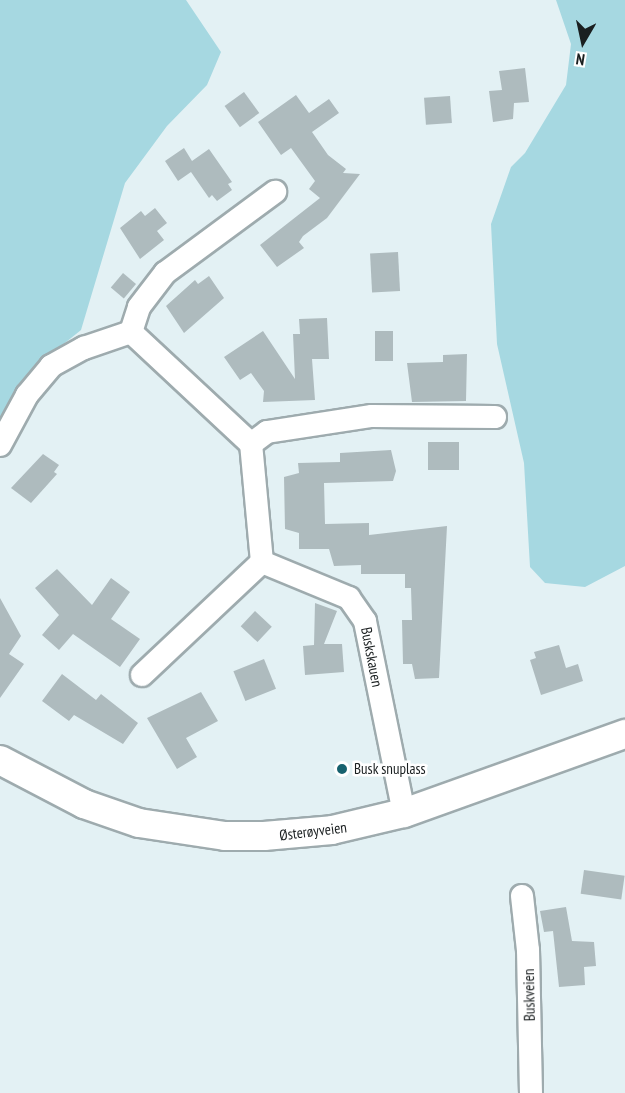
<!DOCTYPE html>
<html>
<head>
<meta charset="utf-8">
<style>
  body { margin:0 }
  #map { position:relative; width:625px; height:1093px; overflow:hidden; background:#e3f1f4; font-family:"PT Sans Narrow",sans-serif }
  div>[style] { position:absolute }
  .green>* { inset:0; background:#a6d8e1 }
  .building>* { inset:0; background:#aebbbe; transform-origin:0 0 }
  .roads { filter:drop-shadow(2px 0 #9eabae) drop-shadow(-2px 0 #9eabae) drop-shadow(0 2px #9eabae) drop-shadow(0 -2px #9eabae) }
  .minor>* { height:22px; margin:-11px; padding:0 11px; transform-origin:11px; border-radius:11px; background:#fff }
  .major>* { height:28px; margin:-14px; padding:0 14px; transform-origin:14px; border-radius:14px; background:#fff }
  .dots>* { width:16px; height:16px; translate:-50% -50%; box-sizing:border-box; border:3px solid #fff; border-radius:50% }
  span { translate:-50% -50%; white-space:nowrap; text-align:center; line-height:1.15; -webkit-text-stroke:5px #fff; paint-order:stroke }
  .street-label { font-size:15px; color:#1a1f20 }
  .poi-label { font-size:15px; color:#1a1f20 }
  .left { translate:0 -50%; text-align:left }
  .north { position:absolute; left:553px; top:12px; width:60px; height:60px; -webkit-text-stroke:4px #fff; paint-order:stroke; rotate:189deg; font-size:16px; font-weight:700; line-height:24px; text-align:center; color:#1a1f20 }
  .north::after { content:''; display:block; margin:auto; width:21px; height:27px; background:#1a1f20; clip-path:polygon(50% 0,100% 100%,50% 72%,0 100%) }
</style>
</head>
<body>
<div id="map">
  <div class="green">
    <div style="clip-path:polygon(0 0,186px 0,221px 52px,207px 85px,167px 126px,125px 183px,81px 330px,50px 355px,0 418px)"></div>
    <div style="clip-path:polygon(556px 0,625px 0,625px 566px,585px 587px,545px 583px,530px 567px,524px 463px,497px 344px,491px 224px,511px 167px,525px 153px,566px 85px,571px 44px)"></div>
  </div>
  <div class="building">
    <div style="clip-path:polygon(525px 68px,529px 102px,514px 103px,513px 119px,493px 122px,489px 91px,502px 90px,499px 71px)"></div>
    <div style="left:244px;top:92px;width:26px;height:24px;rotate:54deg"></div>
    <div style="clip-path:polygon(296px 95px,309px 113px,329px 99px,339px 113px,312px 132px,328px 155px,346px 169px,343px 173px,360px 174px,327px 218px,303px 236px,299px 242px,304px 248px,277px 267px,260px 245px,320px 198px,309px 189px,315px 181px,291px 148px,281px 155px,258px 122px)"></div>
    <div style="left:450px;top:96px;width:27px;height:26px;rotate:86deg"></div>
    <div style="clip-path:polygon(184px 148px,192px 161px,209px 149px,232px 182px,228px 184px,232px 190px,217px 201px,212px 195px,209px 198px,191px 172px,178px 181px,165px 161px)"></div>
    <div style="clip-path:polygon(155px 208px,167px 223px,157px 231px,164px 240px,140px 259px,120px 228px,141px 211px,145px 216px)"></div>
    <div style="left:398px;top:252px;width:39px;height:28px;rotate:87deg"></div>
    <div style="left:123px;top:273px;width:17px;height:19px;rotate:40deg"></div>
    <div style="clip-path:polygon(209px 276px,224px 298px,184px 333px,166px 306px,195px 280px,198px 284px)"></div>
    <div style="clip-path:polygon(327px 318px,329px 359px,312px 359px,315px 400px,263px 402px,264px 391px,251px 373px,240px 380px,224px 357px,263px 331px,295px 379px,293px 334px,300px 334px,299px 319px)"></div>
    <div style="left:375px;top:331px;width:18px;height:30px"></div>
    <div style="clip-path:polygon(467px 354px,466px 401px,412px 402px,407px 363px,443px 362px,443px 355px)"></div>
    <div style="left:459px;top:442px;width:28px;height:31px;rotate:90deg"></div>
    <div style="clip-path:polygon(391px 450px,396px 471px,393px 481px,324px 483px,325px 524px,369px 523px,369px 535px,447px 526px,439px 678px,415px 679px,412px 664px,403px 664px,402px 620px,412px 620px,411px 588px,405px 588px,405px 574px,361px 574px,361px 565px,334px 566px,329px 549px,299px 549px,299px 533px,285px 529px,284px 477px,299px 473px,298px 463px,340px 462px,340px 453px)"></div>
    <div style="clip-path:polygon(43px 454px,59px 465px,54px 472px,57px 474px,31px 503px,11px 488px)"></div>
    <div style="clip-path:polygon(57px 569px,92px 605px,111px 578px,130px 592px,111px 619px,140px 639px,120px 667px,73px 634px,59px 650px,42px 635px,59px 615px,35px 588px)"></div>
    <div style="clip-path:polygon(0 598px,21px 636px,9px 654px,24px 664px,0 698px)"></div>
    <div style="clip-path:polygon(315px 603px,337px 611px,324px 644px,342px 644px,344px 672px,305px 675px,303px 646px,314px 645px)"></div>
    <div style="left:255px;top:611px;width:23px;height:21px;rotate:43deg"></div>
    <div style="clip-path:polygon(559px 645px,566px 668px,578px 664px,583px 681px,541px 695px,530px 660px,536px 658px,534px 652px)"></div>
    <div style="left:264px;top:659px;width:32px;height:33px;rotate:68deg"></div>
    <div style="clip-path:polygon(62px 674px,96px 700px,101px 694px,138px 723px,123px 744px,74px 715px,69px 721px,42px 701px)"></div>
    <div style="clip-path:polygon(201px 692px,218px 721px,186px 738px,197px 757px,177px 769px,147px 718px)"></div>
    <div style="left:584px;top:870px;width:41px;height:24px;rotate:8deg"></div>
    <div style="clip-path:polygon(566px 907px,572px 941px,594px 942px,596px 966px,584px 967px,585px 985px,559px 987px,553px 931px,544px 932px,540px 911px)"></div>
  </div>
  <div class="roads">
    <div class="minor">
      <div style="left:131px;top:332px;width:26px;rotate:-72deg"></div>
      <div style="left:139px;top:307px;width:43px;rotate:-52.6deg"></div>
      <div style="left:165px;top:273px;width:137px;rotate:-36.4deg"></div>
      <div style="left:0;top:445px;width:57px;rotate:-61.6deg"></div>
      <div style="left:27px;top:395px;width:38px;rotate:-50deg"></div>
      <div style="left:51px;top:366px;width:38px;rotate:-29deg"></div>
      <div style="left:84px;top:348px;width:50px;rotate:-18.8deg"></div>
      <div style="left:131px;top:332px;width:164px;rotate:43deg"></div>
      <div style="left:142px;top:675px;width:165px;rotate:-43.3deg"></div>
      <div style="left:404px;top:813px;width:196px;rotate:-101.5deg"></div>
      <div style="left:365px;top:621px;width:28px;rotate:-125deg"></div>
      <div style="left:349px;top:598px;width:94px;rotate:-157.5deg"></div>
      <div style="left:262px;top:562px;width:119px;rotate:-95.3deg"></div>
      <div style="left:251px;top:444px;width:20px;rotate:-37deg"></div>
      <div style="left:267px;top:432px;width:106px;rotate:-8.7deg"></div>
      <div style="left:372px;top:416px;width:123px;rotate:0.5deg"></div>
      <div style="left:522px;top:896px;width:54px;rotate:83.7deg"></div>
      <div style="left:528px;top:950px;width:143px;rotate:88.8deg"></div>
    </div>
    <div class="major">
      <div style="left:0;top:760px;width:95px;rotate:27.6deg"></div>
      <div style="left:84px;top:804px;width:58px;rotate:19.1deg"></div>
      <div style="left:139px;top:823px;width:87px;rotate:8.6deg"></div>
      <div style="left:225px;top:836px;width:39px"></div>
      <div style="left:264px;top:836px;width:68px;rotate:-5deg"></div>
      <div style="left:332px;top:830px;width:74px;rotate:-13.3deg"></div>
      <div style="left:404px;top:813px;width:235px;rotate:-19.7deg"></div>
    </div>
  </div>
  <div class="dots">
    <div style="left:342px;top:769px;background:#16616e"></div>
  </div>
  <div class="street-label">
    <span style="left:372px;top:657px;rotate:79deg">Buskskauen</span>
    <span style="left:313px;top:831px;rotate:-7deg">Østerøyveien</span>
    <span style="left:529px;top:995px;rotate:-91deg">Buskveien</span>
  </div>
  <div class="poi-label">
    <span class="left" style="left:354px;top:769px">Busk snuplass</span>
  </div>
  <div class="north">N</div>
</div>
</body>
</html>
